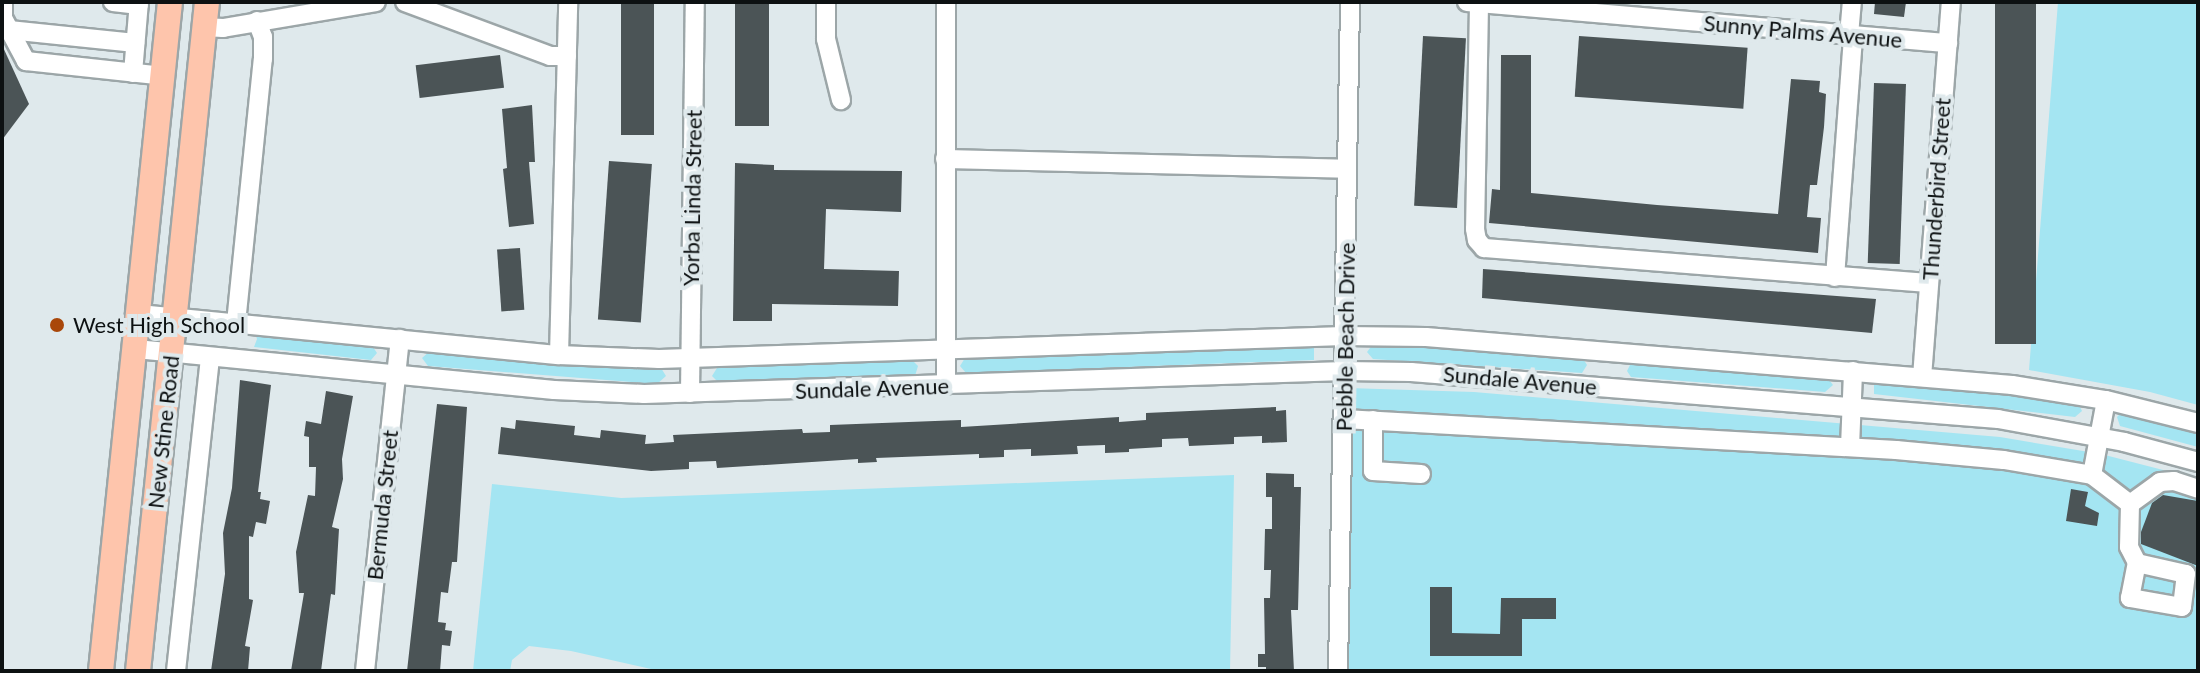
<!DOCTYPE html>
<html>
<head>
<meta charset="utf-8">
<style>
  body { margin:0 }
  #map { position:relative; width:2200px; height:673px; overflow:hidden; background:#dfe9ec; font-family:Lato,sans-serif }
  div>[style] { position:absolute }
  .green>* { inset:0; background:#a4e5f2 }
  .building>* { inset:0; background:#4b5456; transform-origin:0 0 }
  .roads { filter:drop-shadow(2px 0 #9ca6a8) drop-shadow(-2px 0 #9ca6a8) drop-shadow(0 2px #9ca6a8) drop-shadow(0 -2px #9ca6a8) }
  .minor>* { height:18px; margin:-9px; padding:0 9px; transform-origin:9px; border-radius:9px; background:#fff }
  .major>* { height:24px; margin:-12px; padding:0 12px; transform-origin:12px; border-radius:12px; background:#fec5ac }
  .dots>* { width:22px; height:22px; translate:-50% -50%; box-sizing:border-box; border:4px solid #dfe9ec; border-radius:50% }
  span { translate:-50% -50%; white-space:nowrap; text-align:center; line-height:1.15; -webkit-text-stroke:8px #dfe9ec; paint-order:stroke }
  .street-label { font-size:22px; color:#0d1112 }
  .poi-label { font-size:22px; color:#0d1112 }
  .left { translate:0 -50%; text-align:left }
  .frame { position:absolute; inset:0; border:4px solid #0d1112; pointer-events:none }
</style>
</head>
<body>
<div id="map">
  <div class="green">
    <div style="clip-path:polygon(2058px 2px,2198px 2px,2198px 405px,2150px 392px,2029px 370px)"></div>
    <div style="clip-path:polygon(255px 333px,371px 344px,377px 353px,371px 360px,254px 347px,257px 339px)"></div>
    <div style="clip-path:polygon(1373px 344px,1582px 357px,1587px 365px,1582px 373px,1373px 359px,1367px 352px)"></div>
    <div style="clip-path:polygon(1314px 345px,1314px 360px,966px 373px,960px 366px,965px 358px)"></div>
    <div style="clip-path:polygon(430px 351px,541px 362px,661px 368px,666px 376px,657px 384px,428px 366px,422px 358px)"></div>
    <div style="clip-path:polygon(912px 360px,918px 366px,915px 376px,718px 382px,712px 376px,717px 368px)"></div>
    <div style="clip-path:polygon(1632px 361px,1827px 377px,1833px 385px,1825px 392px,1631px 377px,1627px 371px)"></div>
    <div style="clip-path:polygon(1884px 381px,2077px 401px,2082px 411px,2075px 417px,1874px 394px,1874px 383px)"></div>
    <div style="clip-path:polygon(1348px 388px,1474px 392px,2000px 437px,2101px 454px,2198px 479px,2198px 671px,1346px 671px)"></div>
    <div style="clip-path:polygon(2122px 412px,2198px 431px,2198px 447px,2120px 426px,2117px 417px)"></div>
    <div style="clip-path:polygon(1234px 475px,1230px 671px,660px 671px,571px 651px,529px 646px,512px 660px,510px 671px,473px 671px,492px 484px,621px 498px)"></div>
  </div>
  <div class="building">
    <div style="left:621px;top:2px;width:33px;height:133px"></div>
    <div style="left:735px;top:2px;width:34px;height:124px"></div>
    <div style="clip-path:polygon(1875px 2px,1906px 2px,1904px 17px,1874px 14px)"></div>
    <div style="left:1995px;top:2px;width:41px;height:342px"></div>
    <div style="left:1423px;top:36px;width:43px;height:170px;rotate:3deg"></div>
    <div style="left:1579px;top:36px;width:169px;height:61px;rotate:4deg"></div>
    <div style="clip-path:polygon(2px 45px,29px 104px,2px 140px)"></div>
    <div style="left:500px;top:55px;width:33px;height:85px;rotate:83deg"></div>
    <div style="clip-path:polygon(1501px 55px,1531px 55px,1531px 193px,1657px 205px,1778px 214px,1791px 79px,1820px 81px,1819px 92px,1826px 94px,1824px 127px,1817px 185px,1810px 185px,1807px 217px,1821px 218px,1818px 253px,1489px 223px,1492px 189px,1500px 190px)"></div>
    <div style="left:1874px;top:83px;width:32px;height:180px;rotate:2deg"></div>
    <div style="clip-path:polygon(532px 105px,535px 162px,529px 162px,534px 224px,509px 227px,503px 169px,507px 168px,502px 109px)"></div>
    <div style="left:609px;top:161px;width:43px;height:159px;rotate:4deg"></div>
    <div style="clip-path:polygon(735px 163px,774px 165px,774px 170px,902px 171px,901px 212px,826px 209px,824px 269px,899px 271px,898px 306px,772px 304px,772px 321px,733px 321px)"></div>
    <div style="left:520px;top:248px;width:62px;height:23px;rotate:86deg"></div>
    <div style="clip-path:polygon(1483px 269px,1876px 299px,1872px 333px,1482px 298px)"></div>
    <div style="clip-path:polygon(240px 380px,271px 385px,258px 492px,261px 492px,260px 499px,270px 501px,266px 524px,256px 522px,253px 537px,249px 536px,249px 599px,253px 600px,245px 646px,250px 647px,248px 671px,211px 671px,225px 574px,223px 533px,232px 488px)"></div>
    <div style="clip-path:polygon(326px 391px,353px 396px,342px 459px,343px 479px,332px 527px,339px 529px,335px 595px,331px 594px,321px 671px,291px 671px,304px 593px,299px 593px,296px 552px,308px 495px,315px 496px,316px 467px,309px 467px,309px 437px,304px 436px,306px 421px,321px 424px)"></div>
    <div style="clip-path:polygon(437px 404px,467px 407px,457px 562px,452px 562px,448px 593px,441px 592px,438px 622px,446px 623px,445px 630px,452px 631px,450px 646px,442px 645px,440px 671px,407px 671px)"></div>
    <div style="clip-path:polygon(1276px 407px,1276px 411px,1286px 410px,1287px 442px,1262px 443px,1262px 436px,1234px 437px,1234px 444px,1189px 446px,1188px 438px,1162px 439px,1162px 447px,1129px 449px,1129px 452px,1105px 453px,1105px 445px,1077px 446px,1078px 454px,1031px 456px,1031px 449px,1004px 450px,1004px 457px,979px 458px,979px 454px,876px 458px,877px 462px,858px 463px,858px 459px,717px 468px,716px 461px,689px 462px,689px 469px,651px 471px,498px 454px,501px 427px,515px 429px,516px 420px,575px 426px,574px 435px,600px 438px,601px 430px,646px 435px,645px 444px,674px 442px,673px 435px,802px 429px,803px 433px,830px 432px,830px 425px,961px 420px,961px 427px,1119px 417px,1119px 422px,1146px 420px,1146px 413px)"></div>
    <div style="clip-path:polygon(1266px 473px,1294px 474px,1294px 487px,1301px 487px,1298px 610px,1291px 610px,1294px 671px,1266px 671px,1266px 667px,1258px 667px,1258px 654px,1265px 654px,1264px 598px,1270px 598px,1271px 570px,1264px 570px,1265px 529px,1272px 529px,1272px 497px,1266px 497px)"></div>
    <div style="clip-path:polygon(2071px 489px,2088px 492px,2085px 506px,2099px 513px,2097px 526px,2066px 521px)"></div>
    <div style="clip-path:polygon(2163px 495px,2198px 501px,2198px 566px,2141px 544px,2141px 532px,2152px 503px)"></div>
    <div style="clip-path:polygon(1430px 587px,1452px 587px,1452px 633px,1500px 634px,1501px 598px,1556px 598px,1556px 619px,1522px 619px,1522px 656px,1430px 656px)"></div>
  </div>
  <div class="roads">
    <div class="minor">
      <div style="left:3px;top:2px;width:16px;rotate:90deg"></div>
      <div style="left:3px;top:18px;width:49px;rotate:61.9deg"></div>
      <div style="left:26px;top:61px;width:138px;rotate:6.2deg"></div>
      <div style="left:113px;top:2px;width:26px;rotate:7deg"></div>
      <div style="left:405px;top:2px;width:155px;rotate:20.4deg"></div>
      <div style="left:550px;top:56px;width:17px"></div>
      <div style="left:826px;top:2px;width:37px;rotate:90deg"></div>
      <div style="left:826px;top:39px;width:63px;rotate:76.2deg"></div>
      <div style="left:946px;top:2px;width:383px;rotate:90deg"></div>
      <div style="left:1467px;top:2px;width:483px;rotate:4.9deg"></div>
      <div style="left:1479px;top:4px;width:225px;rotate:91deg"></div>
      <div style="left:1475px;top:229px;width:11px;rotate:80deg"></div>
      <div style="left:1477px;top:240px;width:11px;rotate:49deg"></div>
      <div style="left:1484px;top:248px;width:446px;rotate:4.5deg"></div>
      <div style="left:204px;top:27px;width:19px;rotate:3deg"></div>
      <div style="left:223px;top:28px;width:155px;rotate:-9.6deg"></div>
      <div style="left:9px;top:30px;width:127px;rotate:5.9deg"></div>
      <div style="left:1849px;top:35px;width:33px;rotate:-85deg"></div>
      <div style="left:133px;top:73px;width:71px;rotate:-85.2deg"></div>
      <div style="left:945px;top:159px;width:402px;rotate:1.4deg"></div>
      <div style="left:1835px;top:277px;width:243px;rotate:-85.7deg"></div>
      <div style="left:139px;top:314px;width:422px;rotate:5.6deg"></div>
      <div style="left:559px;top:355px;width:100px;rotate:2.3deg"></div>
      <div style="left:659px;top:359px;width:685px;rotate:-1.92deg"></div>
      <div style="left:1344px;top:336px;width:82px;rotate:0.7deg"></div>
      <div style="left:1426px;top:337px;width:588px;rotate:4.68deg"></div>
      <div style="left:2012px;top:385px;width:95px;rotate:9.1deg"></div>
      <div style="left:2106px;top:400px;width:95px;rotate:14deg"></div>
      <div style="left:236px;top:323px;width:265px;rotate:-84.2deg"></div>
      <div style="left:263px;top:59px;width:22px;rotate:-90deg"></div>
      <div style="left:263px;top:37px;width:17px;rotate:-111deg"></div>
      <div style="left:136px;top:349px;width:420px;rotate:5.6deg"></div>
      <div style="left:554px;top:390px;width:90px;rotate:2.5deg"></div>
      <div style="left:644px;top:394px;width:701px;rotate:-1.88deg"></div>
      <div style="left:1345px;top:371px;width:66px;rotate:0.9deg"></div>
      <div style="left:1411px;top:372px;width:589px;rotate:4.58deg"></div>
      <div style="left:1998px;top:419px;width:128px;rotate:10.3deg"></div>
      <div style="left:2124px;top:442px;width:77px;rotate:15.1deg"></div>
      <div style="left:559px;top:355px;width:353px;rotate:-88.5deg"></div>
      <div style="left:1922px;top:377px;width:376px;rotate:-85.6deg"></div>
      <div style="left:690px;top:393px;width:391px;rotate:-89.3deg"></div>
      <div style="left:1344px;top:419px;width:553px;rotate:3.21deg"></div>
      <div style="left:1896px;top:450px;width:108px;rotate:5.3deg"></div>
      <div style="left:2004px;top:460px;width:89px;rotate:9.7deg"></div>
      <div style="left:2092px;top:475px;width:76px;rotate:-79.4deg"></div>
      <div style="left:1373px;top:420px;width:51px;rotate:90deg"></div>
      <div style="left:1373px;top:471px;width:48px;rotate:3.6deg"></div>
      <div style="left:1850px;top:447px;width:76px;rotate:-87.7deg"></div>
      <div style="left:2092px;top:475px;width:48px;rotate:37.3deg"></div>
      <div style="left:2130px;top:504px;width:43px;rotate:91.3deg"></div>
      <div style="left:2129px;top:547px;width:18px;rotate:63deg"></div>
      <div style="left:2137px;top:563px;width:50px;rotate:12.7deg"></div>
      <div style="left:2186px;top:574px;width:33px;rotate:97deg"></div>
      <div style="left:2182px;top:607px;width:53px;rotate:-170.2deg"></div>
      <div style="left:2130px;top:598px;width:36px;rotate:-79deg"></div>
      <div style="left:2130px;top:504px;width:37px;rotate:-36deg"></div>
      <div style="left:2160px;top:482px;width:14px;rotate:-4deg"></div>
      <div style="left:2174px;top:481px;width:25px;rotate:18deg"></div>
      <div style="left:176px;top:671px;width:315px;rotate:-83.8deg"></div>
      <div style="left:365px;top:671px;width:334px;rotate:-84deg"></div>
      <div style="left:1338px;top:671px;width:669px;rotate:-88.97deg"></div>
    </div>
    <div class="major">
      <div style="left:101px;top:671px;width:673px;rotate:-84.11deg"></div>
      <div style="left:138px;top:671px;width:673px;rotate:-84.11deg"></div>
    </div>
  </div>
  <div class="dots">
    <div style="left:57px;top:325px;background:#a9470a"></div>
  </div>
  <div class="street-label">
    <span style="left:1803px;top:31px;rotate:5deg">Sunny Palms Avenue</span>
    <span style="left:1936px;top:189px;rotate:-86deg">Thunderbird Street</span>
    <span style="left:692px;top:198px;rotate:-89deg">Yorba Linda Street</span>
    <span style="left:1345px;top:337px;rotate:-89deg">Pebble Beach Drive</span>
    <span style="left:1520px;top:380px;rotate:5deg">Sundale Avenue</span>
    <span style="left:872px;top:388px;rotate:-2deg">Sundale Avenue</span>
    <span style="left:163px;top:432px;rotate:-84deg">New Stine Road</span>
    <span style="left:382px;top:505px;rotate:-84deg">Bermuda Street</span>
  </div>
  <div class="poi-label">
    <span class="left" style="left:73px;top:325px">West High School</span>
  </div>
  <div class="frame"></div>
</div>
</body>
</html>
